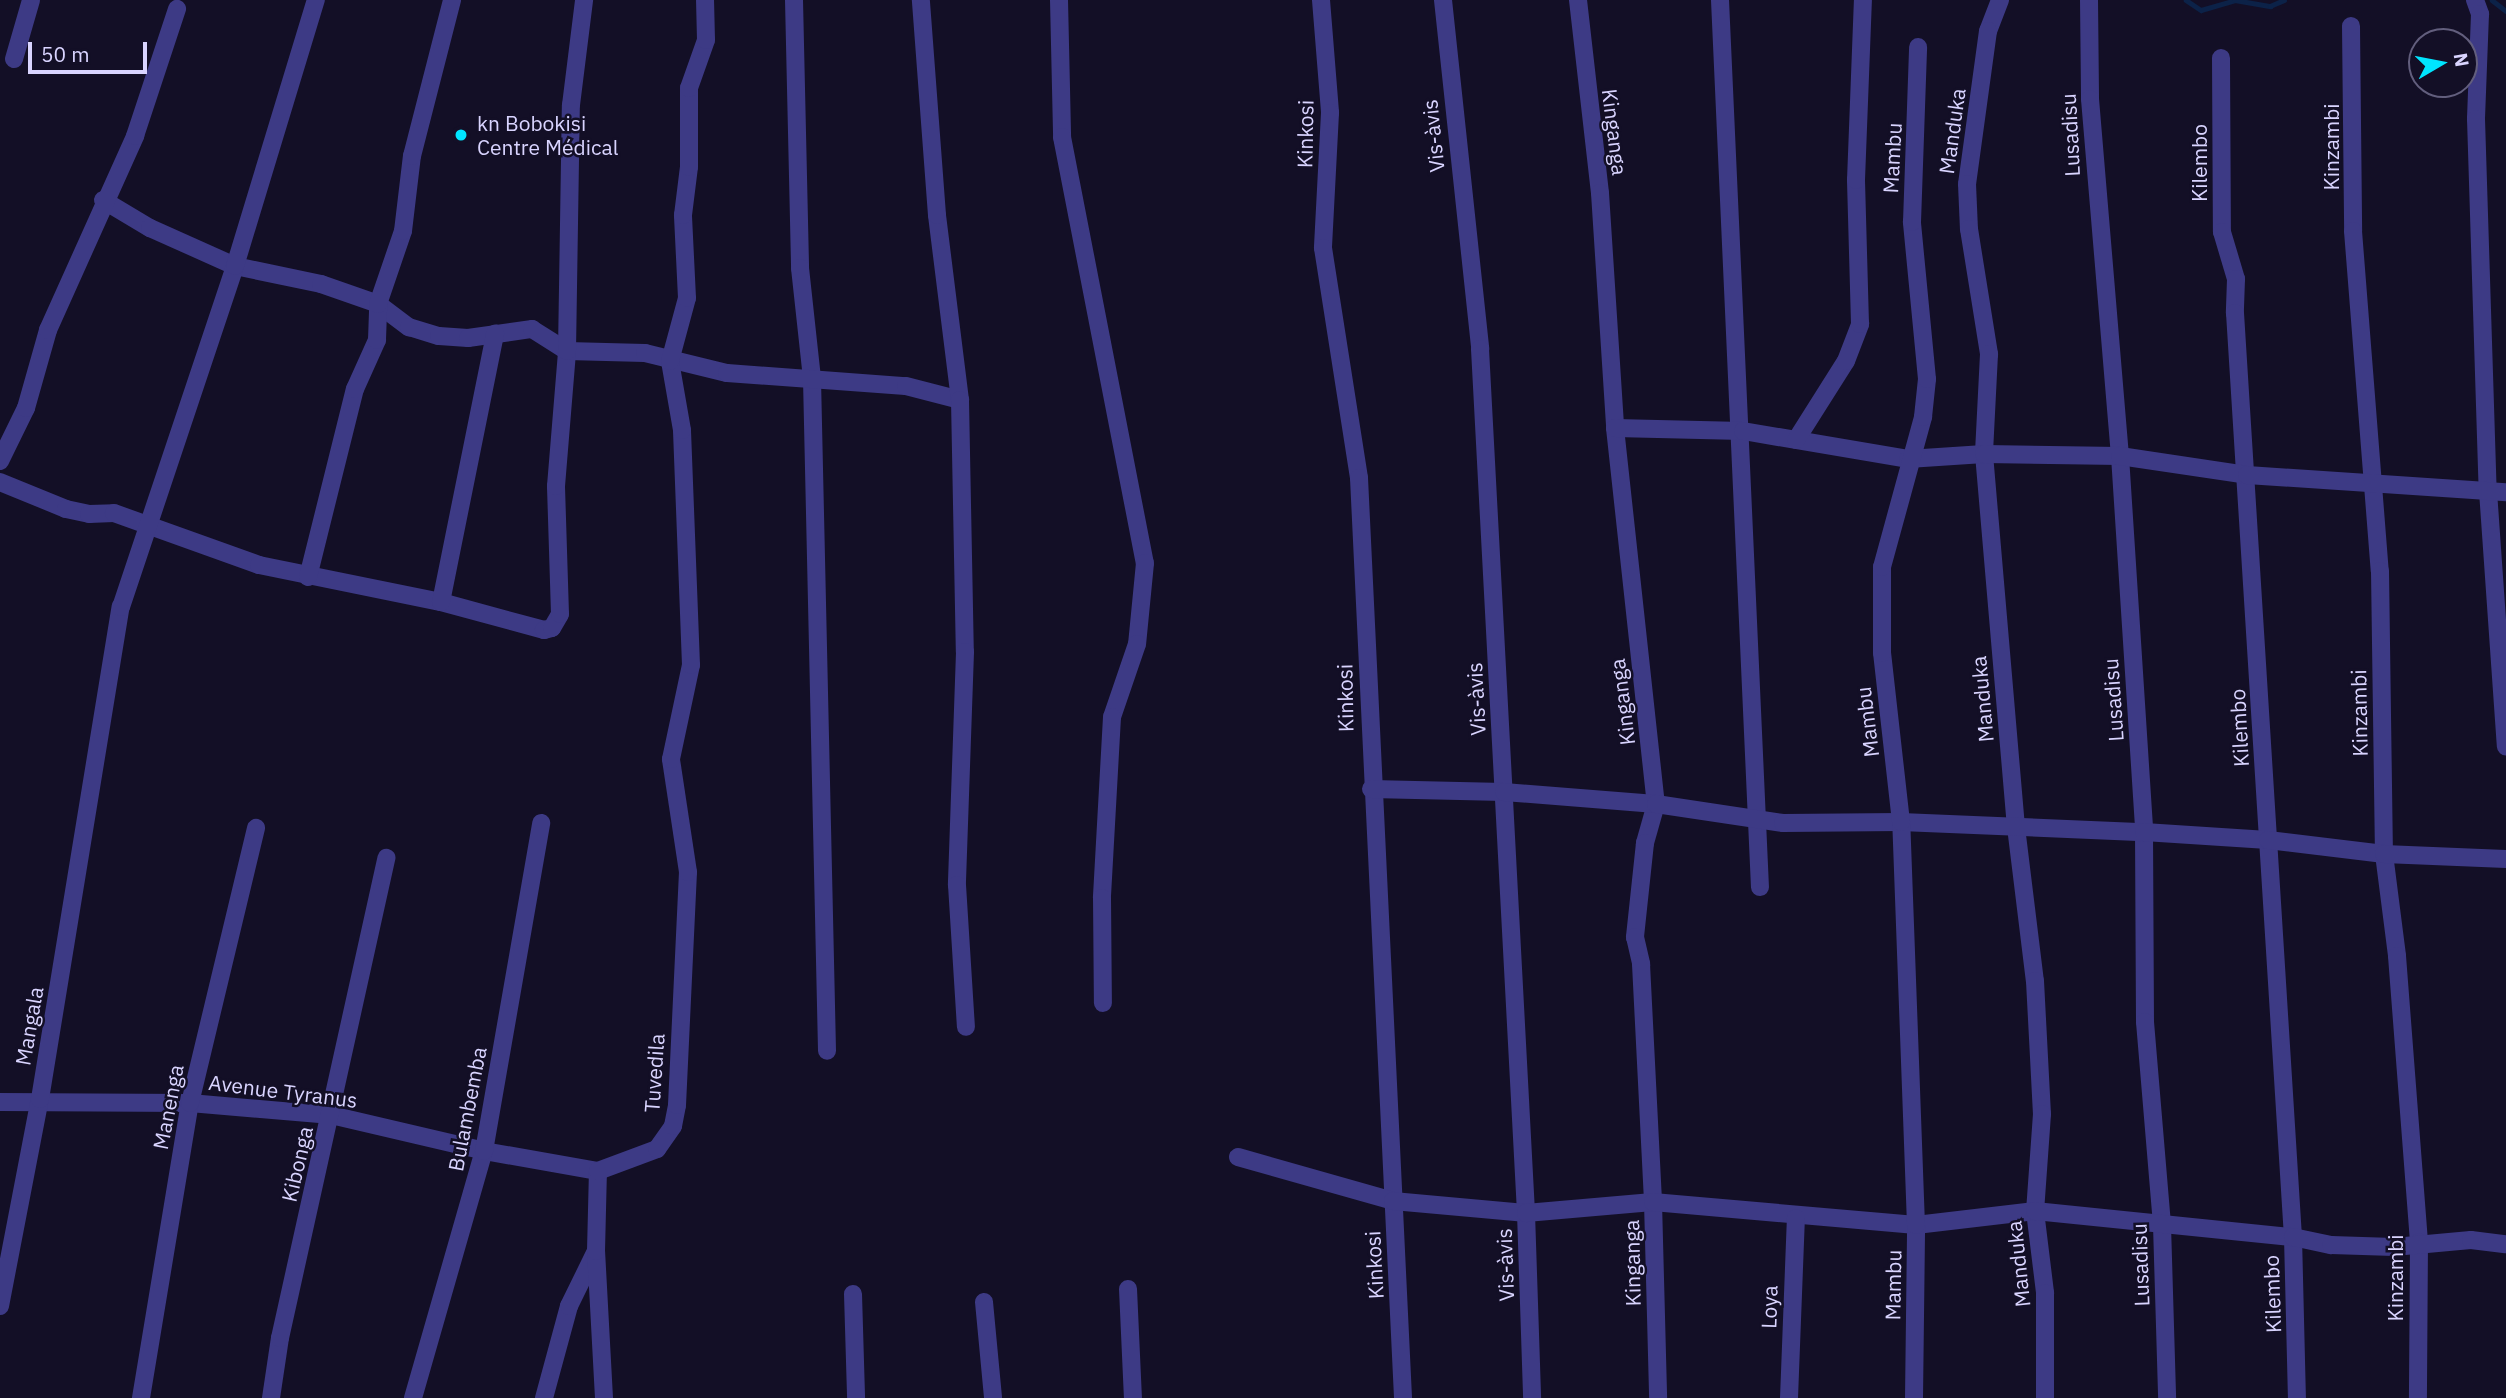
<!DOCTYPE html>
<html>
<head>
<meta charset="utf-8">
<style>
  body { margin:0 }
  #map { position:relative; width:2506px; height:1398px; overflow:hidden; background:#130f26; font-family:"IBM Plex Sans",sans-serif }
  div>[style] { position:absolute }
  .stream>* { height:4.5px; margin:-2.25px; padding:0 2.25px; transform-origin:2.25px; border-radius:2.25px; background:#0c2248 }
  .street>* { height:18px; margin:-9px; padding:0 9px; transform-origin:9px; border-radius:9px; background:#3d3a85 }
  .dots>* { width:19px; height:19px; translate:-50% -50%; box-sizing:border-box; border:4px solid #130f26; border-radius:50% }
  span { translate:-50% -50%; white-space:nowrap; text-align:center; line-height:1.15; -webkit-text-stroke:5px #130f26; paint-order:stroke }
  .poi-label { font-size:21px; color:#d9d4ff }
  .left { translate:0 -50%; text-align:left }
  .street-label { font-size:21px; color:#d9d4ff }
  .north { position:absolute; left:2408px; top:28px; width:70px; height:70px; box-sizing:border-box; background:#130f26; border:2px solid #625e7d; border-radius:50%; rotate:80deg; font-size:19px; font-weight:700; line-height:28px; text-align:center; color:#d9d4ff }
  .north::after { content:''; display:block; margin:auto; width:24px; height:32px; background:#00e5ff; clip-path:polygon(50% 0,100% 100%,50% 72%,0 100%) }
  .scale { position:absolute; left:28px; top:42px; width:119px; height:32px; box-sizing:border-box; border:4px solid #d9d4ff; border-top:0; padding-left:9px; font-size:21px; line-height:24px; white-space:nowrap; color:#d9d4ff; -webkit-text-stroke:5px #130f26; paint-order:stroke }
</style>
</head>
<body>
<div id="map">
  <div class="stream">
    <div style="left:2186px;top:0;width:18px;rotate:34deg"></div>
    <div style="left:2201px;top:10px;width:35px;rotate:-16deg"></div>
    <div style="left:2235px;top:0;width:36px;rotate:10deg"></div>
    <div style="left:2270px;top:6px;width:15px;rotate:-23deg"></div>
    <div style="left:2492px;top:0;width:18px;rotate:38deg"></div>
  </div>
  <div class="street">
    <div style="left:794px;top:0;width:268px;rotate:88.7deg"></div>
    <div style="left:800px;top:268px;width:112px;rotate:83.8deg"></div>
    <div style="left:812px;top:379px;width:672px;rotate:88.72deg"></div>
    <div style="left:1059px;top:0;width:137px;rotate:88.7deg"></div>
    <div style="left:1062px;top:137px;width:434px;rotate:79deg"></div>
    <div style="left:1145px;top:563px;width:81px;rotate:95.6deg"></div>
    <div style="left:1137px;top:644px;width:77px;rotate:108.9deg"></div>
    <div style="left:1112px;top:717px;width:181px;rotate:93.2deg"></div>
    <div style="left:1102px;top:898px;width:105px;rotate:89.5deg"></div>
    <div style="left:1321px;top:0;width:113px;rotate:85.4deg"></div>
    <div style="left:1330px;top:113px;width:135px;rotate:93deg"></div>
    <div style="left:1323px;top:248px;width:233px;rotate:81.1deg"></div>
    <div style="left:1359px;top:478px;width:921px;rotate:87.26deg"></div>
    <div style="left:1443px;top:0;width:351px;rotate:83.9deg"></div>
    <div style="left:1480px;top:349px;width:865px;rotate:86.95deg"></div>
    <div style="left:1526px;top:1213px;width:185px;rotate:88.1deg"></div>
    <div style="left:1578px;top:0;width:194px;rotate:83.5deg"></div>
    <div style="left:1600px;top:193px;width:235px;rotate:86.3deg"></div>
    <div style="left:1615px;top:428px;width:378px;rotate:83.8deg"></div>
    <div style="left:1656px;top:804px;width:41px;rotate:105.8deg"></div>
    <div style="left:1645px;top:843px;width:95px;rotate:96.1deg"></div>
    <div style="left:1635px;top:937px;width:28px;rotate:77deg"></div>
    <div style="left:1641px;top:964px;width:238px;rotate:87.1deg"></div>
    <div style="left:1653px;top:1202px;width:196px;rotate:88.5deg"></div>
    <div style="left:1720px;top:0;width:888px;rotate:87.42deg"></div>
    <div style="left:2000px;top:0;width:33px;rotate:111deg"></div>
    <div style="left:1988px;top:31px;width:154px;rotate:97.8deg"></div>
    <div style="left:1967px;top:184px;width:45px;rotate:87.5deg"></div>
    <div style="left:1969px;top:229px;width:127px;rotate:80.9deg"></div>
    <div style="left:1989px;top:354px;width:100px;rotate:92.9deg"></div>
    <div style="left:1984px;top:454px;width:374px;rotate:85.1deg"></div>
    <div style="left:2016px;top:827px;width:155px;rotate:83deg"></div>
    <div style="left:2035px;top:981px;width:133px;rotate:87deg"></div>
    <div style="left:2042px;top:1114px;width:97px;rotate:94.1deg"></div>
    <div style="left:2035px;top:1211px;width:83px;rotate:83deg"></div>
    <div style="left:2045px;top:1293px;width:105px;rotate:90deg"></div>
    <div style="left:2089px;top:0;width:99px;rotate:89.4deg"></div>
    <div style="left:2090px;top:99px;width:358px;rotate:85.2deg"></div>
    <div style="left:2120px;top:456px;width:377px;rotate:86.3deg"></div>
    <div style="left:2144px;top:832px;width:190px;rotate:89.7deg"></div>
    <div style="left:2145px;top:1022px;width:204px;rotate:85.2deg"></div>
    <div style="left:2162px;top:1225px;width:173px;rotate:88.3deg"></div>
    <div style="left:2475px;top:0;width:15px;rotate:70deg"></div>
    <div style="left:2480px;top:14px;width:105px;rotate:92.2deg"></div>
    <div style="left:2476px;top:119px;width:372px;rotate:88.2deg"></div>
    <div style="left:2488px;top:491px;width:256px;rotate:86deg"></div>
    <div style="left:2351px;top:26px;width:205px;rotate:89.4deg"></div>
    <div style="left:2353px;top:231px;width:341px;rotate:85.5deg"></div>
    <div style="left:2380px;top:571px;width:283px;rotate:89.2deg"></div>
    <div style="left:2384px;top:854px;width:103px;rotate:82.7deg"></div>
    <div style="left:2397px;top:956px;width:287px;rotate:85.6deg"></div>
    <div style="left:2419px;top:1242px;width:156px;rotate:90.4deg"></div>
    <div style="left:2221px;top:58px;width:174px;rotate:89.7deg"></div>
    <div style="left:2222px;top:232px;width:49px;rotate:73.4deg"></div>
    <div style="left:2236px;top:279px;width:34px;rotate:92deg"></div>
    <div style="left:2235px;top:313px;width:926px;rotate:86.41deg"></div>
    <div style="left:2293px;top:1237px;width:161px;rotate:88.6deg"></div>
    <div style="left:14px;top:59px;width:61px;rotate:-73.9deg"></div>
    <div style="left:103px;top:200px;width:55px;rotate:30.8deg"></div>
    <div style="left:150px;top:228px;width:93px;rotate:24.1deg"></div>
    <div style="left:235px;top:266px;width:88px;rotate:11.8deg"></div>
    <div style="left:321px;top:284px;width:60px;rotate:19.3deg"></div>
    <div style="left:378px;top:304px;width:39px;rotate:37deg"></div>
    <div style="left:409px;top:327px;width:31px;rotate:17deg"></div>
    <div style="left:439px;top:336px;width:29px;rotate:4deg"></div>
    <div style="left:468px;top:338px;width:65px;rotate:-8deg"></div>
    <div style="left:532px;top:329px;width:41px;rotate:32.2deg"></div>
    <div style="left:567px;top:351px;width:78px;rotate:1.5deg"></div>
    <div style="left:645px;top:353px;width:84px;rotate:13.7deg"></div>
    <div style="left:727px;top:373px;width:179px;rotate:4.2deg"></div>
    <div style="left:906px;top:386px;width:56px;rotate:14.5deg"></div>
    <div style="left:960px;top:400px;width:186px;rotate:-97.1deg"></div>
    <div style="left:937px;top:215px;width:216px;rotate:-94.3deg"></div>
    <div style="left:960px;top:400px;width:252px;rotate:88.9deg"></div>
    <div style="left:965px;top:652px;width:233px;rotate:92deg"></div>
    <div style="left:957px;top:885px;width:142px;rotate:86.4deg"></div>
    <div style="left:1615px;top:428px;width:128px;rotate:1.3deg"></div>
    <div style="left:1743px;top:431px;width:167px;rotate:9.6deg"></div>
    <div style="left:1908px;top:459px;width:76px;rotate:-3.8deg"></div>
    <div style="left:1984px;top:454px;width:136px;rotate:0.8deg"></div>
    <div style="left:2120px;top:456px;width:128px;rotate:8.5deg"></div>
    <div style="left:2247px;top:475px;width:260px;rotate:3.8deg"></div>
    <div style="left:1796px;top:440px;width:93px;rotate:-57.7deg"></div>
    <div style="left:1846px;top:361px;width:40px;rotate:-69deg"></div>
    <div style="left:1860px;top:324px;width:144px;rotate:-91.6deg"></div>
    <div style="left:1856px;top:180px;width:180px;rotate:-87.8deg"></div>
    <div style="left:0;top:461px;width:59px;rotate:-63.9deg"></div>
    <div style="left:26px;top:408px;width:81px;rotate:-74.2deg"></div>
    <div style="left:48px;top:330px;width:213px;rotate:-65.8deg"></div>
    <div style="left:135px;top:136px;width:134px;rotate:-71.7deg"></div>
    <div style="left:0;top:482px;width:71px;rotate:22.2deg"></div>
    <div style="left:66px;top:509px;width:24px;rotate:12deg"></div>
    <div style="left:89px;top:514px;width:25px;rotate:-2deg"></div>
    <div style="left:114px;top:513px;width:154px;rotate:19.7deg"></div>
    <div style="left:259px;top:565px;width:186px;rotate:11.5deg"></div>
    <div style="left:441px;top:602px;width:107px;rotate:15.2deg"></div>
    <div style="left:544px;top:630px;width:8px;rotate:-14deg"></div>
    <div style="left:552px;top:628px;width:16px;rotate:-60deg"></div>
    <div style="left:560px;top:614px;width:128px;rotate:-91.8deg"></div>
    <div style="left:556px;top:486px;width:135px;rotate:-85.3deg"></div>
    <div style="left:567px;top:351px;width:246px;rotate:-89.1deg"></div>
    <div style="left:571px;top:105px;width:106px;rotate:-82.9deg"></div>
    <div style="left:308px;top:577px;width:194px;rotate:-76deg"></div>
    <div style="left:355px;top:389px;width:54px;rotate:-65.8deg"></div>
    <div style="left:377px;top:340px;width:36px;rotate:-88deg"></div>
    <div style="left:378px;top:304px;width:77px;rotate:-71.1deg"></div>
    <div style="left:403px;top:231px;width:76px;rotate:-83.2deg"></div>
    <div style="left:412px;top:156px;width:161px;rotate:-75.6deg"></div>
    <div style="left:441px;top:602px;width:274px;rotate:-78.6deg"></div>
    <div style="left:1371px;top:789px;width:133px;rotate:1.3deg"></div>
    <div style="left:1504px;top:792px;width:152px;rotate:4.5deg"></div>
    <div style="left:1656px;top:804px;width:128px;rotate:8.5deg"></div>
    <div style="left:1783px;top:823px;width:118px;rotate:-0.5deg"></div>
    <div style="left:1901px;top:822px;width:243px;rotate:2.4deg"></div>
    <div style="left:2144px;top:832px;width:124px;rotate:3.7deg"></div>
    <div style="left:2268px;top:840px;width:117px;rotate:6.9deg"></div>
    <div style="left:2384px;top:854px;width:122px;rotate:2.3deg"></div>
    <div style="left:0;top:1102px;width:190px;rotate:0.3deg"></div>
    <div style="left:190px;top:1103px;width:142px;rotate:4.9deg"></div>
    <div style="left:331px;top:1115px;width:157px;rotate:13.2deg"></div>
    <div style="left:484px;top:1151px;width:116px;rotate:10deg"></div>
    <div style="left:1238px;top:1157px;width:161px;rotate:15.8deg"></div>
    <div style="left:1393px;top:1201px;width:134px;rotate:5.2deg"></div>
    <div style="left:1526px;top:1213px;width:127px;rotate:-5deg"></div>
    <div style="left:1653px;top:1202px;width:264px;rotate:5deg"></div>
    <div style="left:1916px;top:1225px;width:120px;rotate:-6.7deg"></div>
    <div style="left:2035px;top:1211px;width:259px;rotate:5.8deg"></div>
    <div style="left:2293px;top:1237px;width:39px;rotate:12deg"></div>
    <div style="left:2331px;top:1245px;width:63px;rotate:1.8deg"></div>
    <div style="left:2394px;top:1247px;width:77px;rotate:-5.2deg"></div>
    <div style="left:2471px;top:1240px;width:35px;rotate:7deg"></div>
    <div style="left:1128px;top:1289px;width:109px;rotate:87.4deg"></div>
    <div style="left:853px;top:1294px;width:104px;rotate:88.3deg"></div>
    <div style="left:984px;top:1302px;width:96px;rotate:84.6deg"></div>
    <div style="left:0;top:1306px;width:211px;rotate:-79.1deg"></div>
    <div style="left:40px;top:1099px;width:499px;rotate:-80.7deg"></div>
    <div style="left:121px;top:607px;width:360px;rotate:-71.5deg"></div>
    <div style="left:235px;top:266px;width:278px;rotate:-73.1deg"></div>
    <div style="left:141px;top:1398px;width:299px;rotate:-80.6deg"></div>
    <div style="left:190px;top:1103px;width:283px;rotate:-76.5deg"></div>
    <div style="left:271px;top:1398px;width:61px;rotate:-81.5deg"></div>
    <div style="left:280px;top:1338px;width:492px;rotate:-77.5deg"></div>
    <div style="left:413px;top:1398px;width:257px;rotate:-74deg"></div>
    <div style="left:484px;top:1151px;width:333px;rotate:-80.1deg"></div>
    <div style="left:544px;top:1398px;width:95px;rotate:-74.8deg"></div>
    <div style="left:569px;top:1306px;width:59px;rotate:-63.9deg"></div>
    <div style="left:604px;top:1398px;width:147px;rotate:-93.1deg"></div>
    <div style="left:596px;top:1251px;width:80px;rotate:-88.6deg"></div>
    <div style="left:598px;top:1171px;width:63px;rotate:-20.4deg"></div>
    <div style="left:657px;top:1149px;width:28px;rotate:-55deg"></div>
    <div style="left:673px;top:1126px;width:21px;rotate:-79deg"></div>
    <div style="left:677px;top:1105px;width:233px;rotate:-87.3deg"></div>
    <div style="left:688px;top:872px;width:114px;rotate:-98.6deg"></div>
    <div style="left:671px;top:759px;width:96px;rotate:-78deg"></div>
    <div style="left:691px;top:665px;width:235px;rotate:-92.2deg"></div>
    <div style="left:682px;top:430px;width:70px;rotate:-99.9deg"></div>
    <div style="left:670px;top:361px;width:65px;rotate:-74.9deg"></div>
    <div style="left:687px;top:298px;width:83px;rotate:-92.8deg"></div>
    <div style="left:683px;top:215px;width:48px;rotate:-82.9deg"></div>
    <div style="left:689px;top:167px;width:79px;rotate:-90deg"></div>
    <div style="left:689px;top:88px;width:51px;rotate:-70.5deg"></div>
    <div style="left:706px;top:40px;width:40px;rotate:-91.4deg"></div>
    <div style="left:1789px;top:1398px;width:180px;rotate:-87.8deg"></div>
    <div style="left:1914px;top:1398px;width:173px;rotate:-89.3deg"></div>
    <div style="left:1916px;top:1225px;width:403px;rotate:-92.1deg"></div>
    <div style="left:1901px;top:822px;width:170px;rotate:-96.4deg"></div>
    <div style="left:1882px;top:653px;width:86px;rotate:-90deg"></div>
    <div style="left:1882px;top:567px;width:156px;rotate:-74.7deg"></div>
    <div style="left:1923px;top:417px;width:38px;rotate:-84deg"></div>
    <div style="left:1927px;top:379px;width:158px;rotate:-95.5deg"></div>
    <div style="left:1912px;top:222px;width:175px;rotate:-88deg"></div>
  </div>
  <div class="dots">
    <div style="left:461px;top:135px;background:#00e5ff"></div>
  </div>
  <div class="poi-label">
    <span class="left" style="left:477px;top:135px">kn Bobokisi<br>Centre Médical</span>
  </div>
  <div class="street-label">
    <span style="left:1952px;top:131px;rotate:-82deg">Manduka</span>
    <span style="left:1615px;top:132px;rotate:83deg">Kinganga</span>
    <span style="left:1305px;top:134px;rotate:-89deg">Kinkosi</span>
    <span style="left:2070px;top:135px;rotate:-93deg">Lusadisu</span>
    <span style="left:1433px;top:136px;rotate:-96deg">Vis-àvis</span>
    <span style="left:2331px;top:147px;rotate:-90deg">Kinzambi</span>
    <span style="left:1892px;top:158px;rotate:-87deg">Mambu</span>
    <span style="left:2199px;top:163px;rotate:-90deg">Kilembo</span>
    <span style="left:1345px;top:698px;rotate:-91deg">Kinkosi</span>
    <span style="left:1476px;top:699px;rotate:-93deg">Vis-àvis</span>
    <span style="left:1982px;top:699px;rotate:-95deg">Manduka</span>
    <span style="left:2113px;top:700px;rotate:-94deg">Lusadisu</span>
    <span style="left:1622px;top:702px;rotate:-97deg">Kinganga</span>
    <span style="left:2359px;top:713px;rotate:-91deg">Kinzambi</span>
    <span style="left:1867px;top:722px;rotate:-97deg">Mambu</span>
    <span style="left:2239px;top:728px;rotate:-93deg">Kilembo</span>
    <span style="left:29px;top:1026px;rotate:-80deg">Mangala</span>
    <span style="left:654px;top:1073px;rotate:-86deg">Tuvedila</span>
    <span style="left:283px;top:1091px;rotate:7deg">Avenue Tyranus</span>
    <span style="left:168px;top:1107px;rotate:-79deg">Manenga</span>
    <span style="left:467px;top:1109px;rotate:-79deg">Bulambemba</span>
    <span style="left:297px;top:1164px;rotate:-77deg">Kibonga</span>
    <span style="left:1632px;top:1263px;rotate:-91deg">Kinganga</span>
    <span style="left:2018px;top:1264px;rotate:-96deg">Manduka</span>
    <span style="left:1374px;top:1265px;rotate:-93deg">Kinkosi</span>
    <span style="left:1505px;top:1265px;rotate:-92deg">Vis-àvis</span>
    <span style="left:2140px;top:1265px;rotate:-92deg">Lusadisu</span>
    <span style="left:2395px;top:1278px;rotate:-90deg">Kinzambi</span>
    <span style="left:1893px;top:1285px;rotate:-89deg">Mambu</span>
    <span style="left:2272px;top:1294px;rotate:-92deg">Kilembo</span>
    <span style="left:1769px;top:1307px;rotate:-88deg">Loya</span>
  </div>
  <div class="north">N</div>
  <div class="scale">50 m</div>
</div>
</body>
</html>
